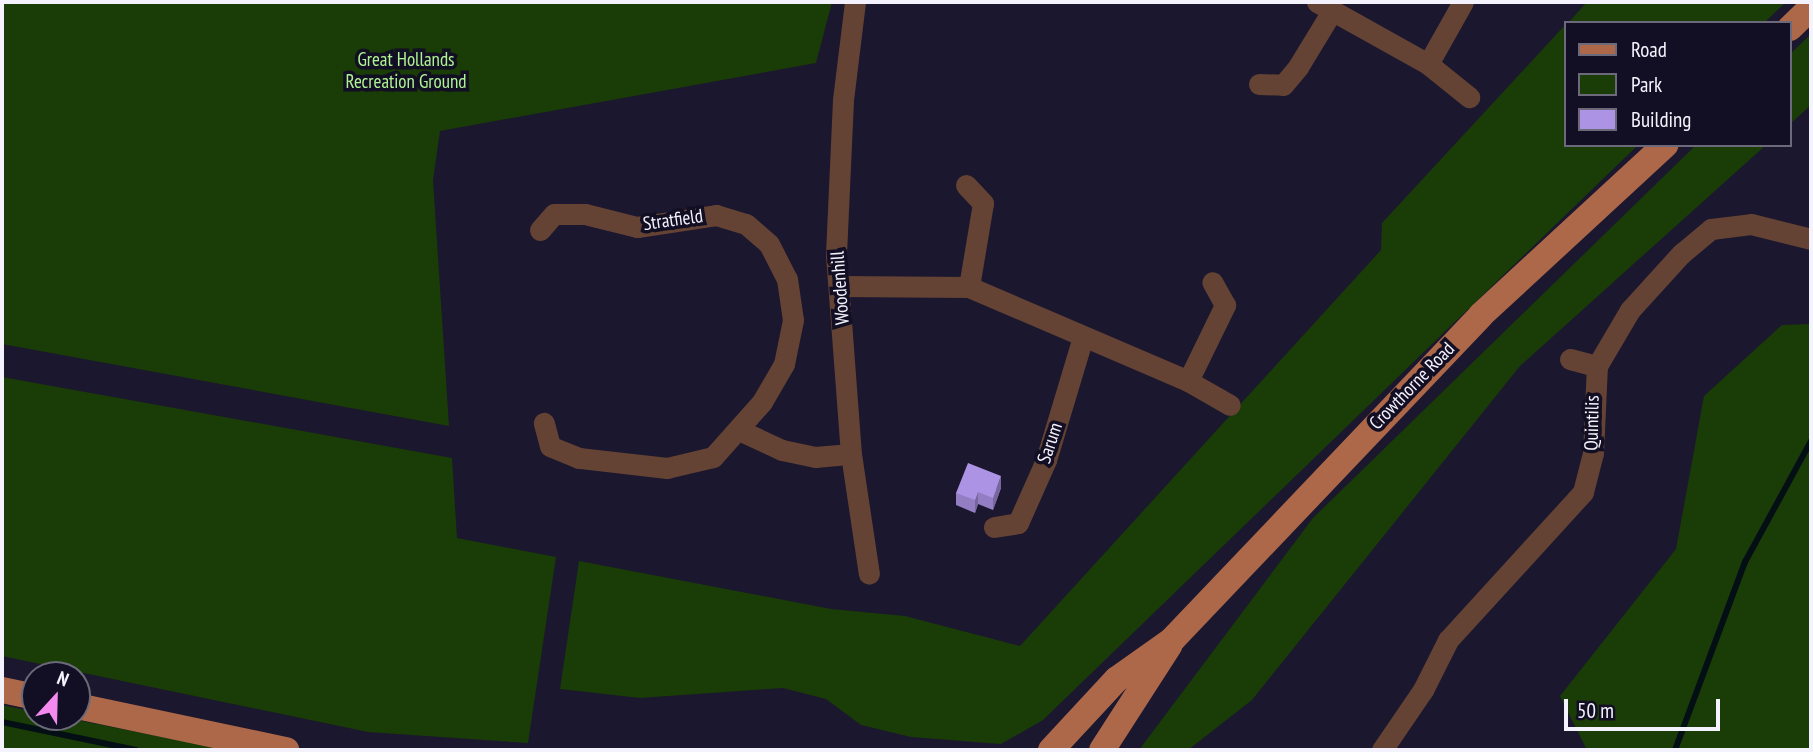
<!DOCTYPE html>
<html>
<head>
<meta charset="utf-8">
<style>
  body { margin:0 }
  #map { position:relative; width:1813px; height:752px; overflow:hidden; background:#1b172e; font-family:"PT Sans Narrow",sans-serif }
  div>[style] { position:absolute }
  .green>* { inset:0; background:#1a3c06 }
  .stream>* { height:6px; margin:-3px; padding:0 3px; transform-origin:3px; border-radius:3px; background:#040f15 }
  .minor>* { height:21px; margin:-10.5px; padding:0 10.5px; transform-origin:10.5px; border-radius:10.5px; background:#644334 }
  .major>* { height:26px; margin:-13px; padding:0 13px; transform-origin:13px; border-radius:13px; background:#ac6849 }
  .wall>* { inset:0; background:#947ec3 }
  .shaded-wall>* { inset:0; background:#78679f }
  .building>* { inset:0; background:#ac93e3 }
  span { translate:-50% -50%; white-space:nowrap; text-align:center; line-height:1.15; -webkit-text-stroke:7px #120e23; paint-order:stroke }
  .park-label { font-size:19px; color:#aff492 }
  .street-label { font-size:19px; color:#f4f3fd }
  .frame { position:absolute; inset:0; border:4px solid #f4f3fd; pointer-events:none }
  .legend { position:absolute; left:1564px; top:21px; width:228px; height:126px; box-sizing:border-box; background:#120e23; border:2px solid #6c6a7a; margin:0; padding:9px 12px; list-style:none; font-size:21px; color:#f4f3fd }
  .legend li { display:flex; align-items:center; gap:14px; height:35px }
  .legend b { width:35px; border:2px solid #6c6a7a }
  .north { position:absolute; left:21px; top:661px; width:70px; height:70px; box-sizing:border-box; background:#120e23; border:2px solid #6c6a7a; border-radius:50%; rotate:22deg; font-size:19px; font-weight:700; line-height:28px; text-align:center; color:#f4f3fd }
  .north::after { content:''; display:block; margin:auto; width:24px; height:32px; background:#f489f0; clip-path:polygon(50% 0,100% 100%,50% 72%,0 100%) }
  .scale { position:absolute; left:1564px; top:699px; width:156px; height:32px; box-sizing:border-box; border:4px solid #f4f3fd; border-top:0; padding-left:9px; font-size:21px; line-height:24px; white-space:nowrap; color:#f4f3fd; -webkit-text-stroke:5px #120e23; paint-order:stroke }
</style>
</head>
<body>
<div id="map">
  <div class="green">
    <div style="clip-path:polygon(2px 2px,832px 2px,816px 63px,440px 131px,433px 180px,449px 426px,2px 344px)"></div>
    <div style="clip-path:polygon(1587px 2px,1786px 2px,1764px 23px,1568px 23px)"></div>
    <div style="clip-path:polygon(1566px 24px,1566px 145px,1638px 145px,1043px 720px,1001px 744px,911px 737px,861px 725px,826px 699px,783px 688px,640px 698px,560px 689px,579px 561px,831px 609px,905px 616px,1020px 646px,1381px 250px,1382px 223px)"></div>
    <div style="clip-path:polygon(1811px 34px,1811px 105px,1790px 124px,1790px 54px)"></div>
    <div style="clip-path:polygon(1696px 145px,1766px 145px,1520px 366px,1252px 700px,1188px 750px,1139px 750px,1313px 518px)"></div>
    <div style="clip-path:polygon(1811px 324px,1809px 750px,1587px 750px,1560px 696px,1676px 549px,1704px 396px,1782px 325px)"></div>
    <div style="clip-path:polygon(2px 377px,452px 458px,457px 538px,556px 557px,528px 743px,368px 732px,2px 656px)"></div>
    <div style="clip-path:polygon(2px 705px,35px 712px,35px 717px,62px 717px,227px 750px,2px 750px)"></div>
  </div>
  <div class="stream">
    <div style="left:2px;top:722px;width:137px;rotate:11.8deg"></div>
    <div style="left:1675px;top:750px;width:201px;rotate:-69.6deg"></div>
    <div style="left:1745px;top:562px;width:138px;rotate:-61.4deg"></div>
  </div>
  <div class="minor">
    <div style="left:855px;top:2px;width:99px;rotate:97deg"></div>
    <div style="left:843px;top:100px;width:155px;rotate:92.6deg"></div>
    <div style="left:836px;top:255px;width:200px;rotate:85.7deg"></div>
    <div style="left:851px;top:454px;width:121px;rotate:81.5deg"></div>
    <div style="left:1317px;top:2px;width:127px;rotate:29.2deg"></div>
    <div style="left:1428px;top:64px;width:53px;rotate:38.8deg"></div>
    <div style="left:1428px;top:64px;width:71px;rotate:-60.6deg"></div>
    <div style="left:1259px;top:84px;width:24px;rotate:2deg"></div>
    <div style="left:1283px;top:85px;width:23px;rotate:-50deg"></div>
    <div style="left:1298px;top:67px;width:66px;rotate:-58.7deg"></div>
    <div style="left:966px;top:185px;width:25px;rotate:47deg"></div>
    <div style="left:983px;top:203px;width:85px;rotate:99.5deg"></div>
    <div style="left:540px;top:230px;width:21px;rotate:-49deg"></div>
    <div style="left:554px;top:214px;width:31px"></div>
    <div style="left:585px;top:214px;width:54px;rotate:14deg"></div>
    <div style="left:637px;top:227px;width:80px;rotate:-8.6deg"></div>
    <div style="left:716px;top:215px;width:31px;rotate:17deg"></div>
    <div style="left:746px;top:224px;width:30px;rotate:41deg"></div>
    <div style="left:769px;top:244px;width:39px;rotate:63deg"></div>
    <div style="left:787px;top:279px;width:41px;rotate:81.7deg"></div>
    <div style="left:793px;top:320px;width:45px;rotate:101.6deg"></div>
    <div style="left:784px;top:364px;width:44px;rotate:120.1deg"></div>
    <div style="left:762px;top:402px;width:74px;rotate:131.7deg"></div>
    <div style="left:713px;top:457px;width:47px;rotate:166.6deg"></div>
    <div style="left:667px;top:468px;width:89px;rotate:-173.5deg"></div>
    <div style="left:579px;top:458px;width:31px;rotate:-158deg"></div>
    <div style="left:550px;top:446px;width:24px;rotate:-105deg"></div>
    <div style="left:839px;top:286px;width:130px;rotate:0.4deg"></div>
    <div style="left:969px;top:287px;width:238px;rotate:23.2deg"></div>
    <div style="left:1188px;top:381px;width:48px;rotate:29.7deg"></div>
    <div style="left:1570px;top:359px;width:28px;rotate:15deg"></div>
    <div style="left:1188px;top:381px;width:85px;rotate:-64deg"></div>
    <div style="left:1225px;top:305px;width:26px;rotate:-119deg"></div>
    <div style="left:741px;top:431px;width:45px;rotate:24.9deg"></div>
    <div style="left:782px;top:450px;width:34px;rotate:12deg"></div>
    <div style="left:815px;top:457px;width:36px;rotate:-5deg"></div>
    <div style="left:994px;top:527px;width:24px;rotate:-9deg"></div>
    <div style="left:1018px;top:523px;width:69px;rotate:-66deg"></div>
    <div style="left:1046px;top:460px;width:128px;rotate:-73.3deg"></div>
    <div style="left:1382px;top:750px;width:73px;rotate:-55.7deg"></div>
    <div style="left:1423px;top:690px;width:56px;rotate:-63.4deg"></div>
    <div style="left:1448px;top:640px;width:200px;rotate:-47.6deg"></div>
    <div style="left:1583px;top:492px;width:40px;rotate:-75.6deg"></div>
    <div style="left:1593px;top:453px;width:87px;rotate:-87.4deg"></div>
    <div style="left:1597px;top:366px;width:65px;rotate:-59.5deg"></div>
    <div style="left:1630px;top:310px;width:76px;rotate:-47.7deg"></div>
    <div style="left:1681px;top:254px;width:39px;rotate:-40deg"></div>
    <div style="left:1711px;top:229px;width:40px;rotate:-7.1deg"></div>
    <div style="left:1751px;top:224px;width:62px;rotate:14deg"></div>
  </div>
  <div class="major">
    <div style="left:1790px;top:28px;width:29px;rotate:-44deg"></div>
    <div style="left:2px;top:690px;width:34px;rotate:12deg"></div>
    <div style="left:77px;top:706px;width:214px;rotate:11.9deg"></div>
    <div style="left:1051px;top:750px;width:97px;rotate:-47.1deg"></div>
    <div style="left:1117px;top:679px;width:67px;rotate:-35.3deg"></div>
    <div style="left:1172px;top:640px;width:448px;rotate:-46.4deg"></div>
    <div style="left:1481px;top:315px;width:251px;rotate:-42.7deg"></div>
    <div style="left:1102px;top:750px;width:124px;rotate:-57.2deg"></div>
  </div>
  <div class="wall">
    <div style="clip-path:polygon(1001px 488px,993px 510px,978px 504px,975px 513px,956px 505px,956px 493px)"></div>
  </div>
  <div class="shaded-wall">
    <div style="clip-path:polygon(1001px 476px,1001px 488px,993px 510px,993px 498px)"></div>
    <div style="clip-path:polygon(978px 492px,978px 504px,975px 513px,975px 500px)"></div>
  </div>
  <div class="building">
    <div style="clip-path:polygon(968px 463px,1001px 476px,993px 498px,978px 492px,975px 500px,956px 493px)"></div>
  </div>
  <div class="park-label">
    <span style="left:406px;top:71px">Great Hollands<br>Recreation Ground</span>
  </div>
  <div class="street-label">
    <span style="left:673px;top:220px;rotate:-8deg">Stratfield</span>
    <span style="left:840px;top:288px;rotate:-94deg">Woodenhill</span>
    <span style="left:1412px;top:386px;rotate:-46deg">Crowthorne Road</span>
    <span style="left:1592px;top:423px;rotate:-89deg">Quintilis</span>
    <span style="left:1050px;top:443px;rotate:-72deg">Sarum</span>
  </div>
  <div class="frame"></div>
  <ul class="legend">
  <li><b style="height:9px;background:#ac6849"></b>Road</li>
  <li><b style="height:19px;background:#1a3c06"></b>Park</li>
  <li><b style="height:19px;background:#ac93e3"></b>Building</li>
  </ul>
  <div class="north">N</div>
  <div class="scale">50 m</div>
</div>
</body>
</html>
